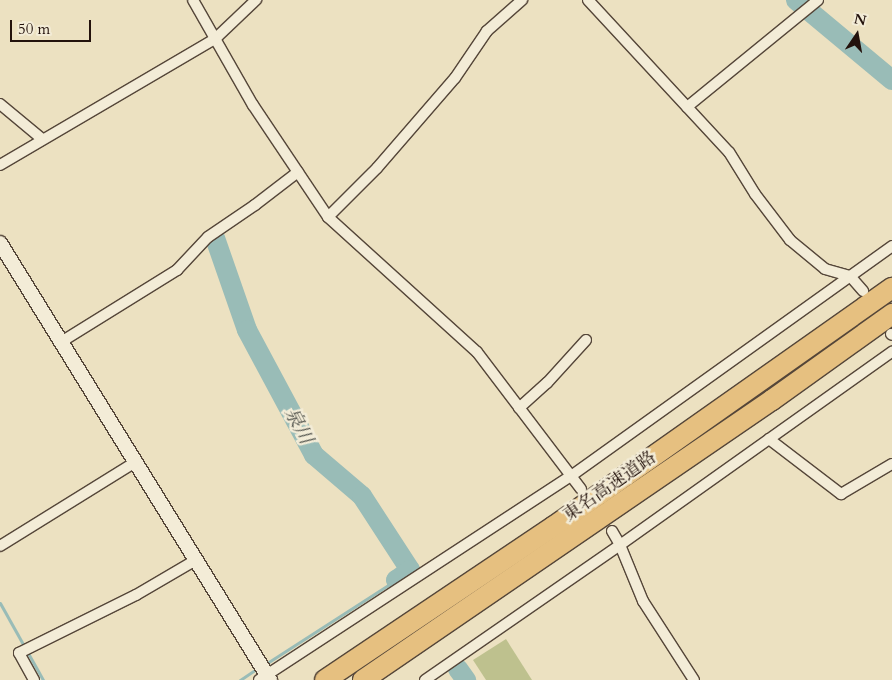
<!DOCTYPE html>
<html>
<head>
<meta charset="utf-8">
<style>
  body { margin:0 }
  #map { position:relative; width:892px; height:680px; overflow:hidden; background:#ece1c1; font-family:Cardo,"Noto Serif JP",serif }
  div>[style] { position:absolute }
  .green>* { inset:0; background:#bec18e }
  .stream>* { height:3px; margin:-1.5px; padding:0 1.5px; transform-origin:1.5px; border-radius:1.5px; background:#99bcb7 }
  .river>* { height:20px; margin:-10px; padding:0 10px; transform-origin:10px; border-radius:10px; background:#99bcb7 }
  .roads { filter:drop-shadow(1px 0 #554639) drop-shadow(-1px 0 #554639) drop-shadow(0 1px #554639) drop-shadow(0 -1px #554639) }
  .minor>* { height:10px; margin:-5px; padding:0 5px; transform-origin:5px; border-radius:5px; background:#f3ecd7 }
  .tertiary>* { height:14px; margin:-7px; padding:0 7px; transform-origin:7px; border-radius:7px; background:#f3ecd7 }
  .motorway>* { height:20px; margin:-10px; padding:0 10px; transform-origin:10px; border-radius:10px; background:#e6c080 }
  span { translate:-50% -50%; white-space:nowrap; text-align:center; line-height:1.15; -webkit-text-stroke:5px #f3ecd7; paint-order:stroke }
  .street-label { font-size:18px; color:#23120c }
  .water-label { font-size:19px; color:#4c4e48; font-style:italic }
  .north { position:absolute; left:832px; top:10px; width:50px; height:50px; -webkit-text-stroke:4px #f3ecd7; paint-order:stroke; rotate:12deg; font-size:14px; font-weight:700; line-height:20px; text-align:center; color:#23120c }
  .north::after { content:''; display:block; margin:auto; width:18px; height:22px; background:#23120c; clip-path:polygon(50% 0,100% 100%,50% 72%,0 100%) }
  .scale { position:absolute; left:10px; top:20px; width:81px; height:22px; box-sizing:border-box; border:2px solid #23120c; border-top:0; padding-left:6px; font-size:15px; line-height:18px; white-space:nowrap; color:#23120c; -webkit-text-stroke:4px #f3ecd7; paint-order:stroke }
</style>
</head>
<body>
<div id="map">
  <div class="green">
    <div style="clip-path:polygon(506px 639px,532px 680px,486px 680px,473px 660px)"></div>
  </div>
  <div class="stream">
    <div style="left:0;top:603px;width:88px;rotate:60.8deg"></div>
    <div style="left:264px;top:665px;width:157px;rotate:-32.8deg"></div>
    <div style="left:240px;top:680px;width:22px;rotate:-34deg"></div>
  </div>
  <div class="river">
    <div style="left:796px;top:0;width:125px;rotate:39.8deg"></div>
    <div style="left:215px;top:238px;width:97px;rotate:70.8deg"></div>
    <div style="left:247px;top:330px;width:142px;rotate:61.8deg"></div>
    <div style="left:314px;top:455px;width:63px;rotate:40.5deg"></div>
    <div style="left:362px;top:496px;width:88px;rotate:57deg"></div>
    <div style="left:410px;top:570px;width:17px;rotate:144deg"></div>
    <div style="left:396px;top:580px;width:4px;rotate:63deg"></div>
    <div style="left:458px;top:669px;width:14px;rotate:54deg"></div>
  </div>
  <div class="roads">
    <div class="minor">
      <div style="left:193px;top:0;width:121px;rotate:60.3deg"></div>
      <div style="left:253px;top:105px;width:135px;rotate:56.2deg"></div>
      <div style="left:328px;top:217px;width:201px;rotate:42.2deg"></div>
      <div style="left:477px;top:352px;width:172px;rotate:52.8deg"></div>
      <div style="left:588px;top:0;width:207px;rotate:47.2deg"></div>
      <div style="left:729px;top:152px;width:49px;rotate:58.2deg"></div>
      <div style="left:755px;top:194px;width:58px;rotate:52.7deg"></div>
      <div style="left:790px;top:240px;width:45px;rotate:39.6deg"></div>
      <div style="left:825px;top:269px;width:26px;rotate:16deg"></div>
      <div style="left:850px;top:276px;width:20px;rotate:49deg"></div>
      <div style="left:0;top:104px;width:55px;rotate:39.8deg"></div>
      <div style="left:687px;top:107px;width:169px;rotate:-39.2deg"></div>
      <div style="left:0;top:165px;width:249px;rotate:-30.4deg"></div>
      <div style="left:215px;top:39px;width:57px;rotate:-43.6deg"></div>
      <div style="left:328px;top:217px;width:69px;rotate:-45deg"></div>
      <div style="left:377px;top:168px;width:119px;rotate:-49.1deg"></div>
      <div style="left:455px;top:78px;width:57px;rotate:-55.8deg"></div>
      <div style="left:487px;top:31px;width:47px;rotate:-41.5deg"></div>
      <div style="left:891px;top:334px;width:1px;rotate:45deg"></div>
      <div style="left:61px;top:342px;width:137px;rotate:-31.8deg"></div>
      <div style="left:177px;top:270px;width:45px;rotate:-46.8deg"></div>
      <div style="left:208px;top:237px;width:57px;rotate:-34.2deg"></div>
      <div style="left:255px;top:205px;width:54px;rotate:-37.5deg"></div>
      <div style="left:519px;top:408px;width:38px;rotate:-42deg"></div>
      <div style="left:547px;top:383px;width:58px;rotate:-47.8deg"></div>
      <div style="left:769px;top:439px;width:91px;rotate:37.4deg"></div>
      <div style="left:841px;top:494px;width:59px;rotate:-30.5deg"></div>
      <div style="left:612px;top:531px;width:16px;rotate:60deg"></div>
      <div style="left:620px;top:545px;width:61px;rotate:67.7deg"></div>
      <div style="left:643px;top:601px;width:94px;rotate:57.2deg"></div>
      <div style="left:0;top:546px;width:161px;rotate:-31.8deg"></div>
      <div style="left:34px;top:680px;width:31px;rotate:-119deg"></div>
      <div style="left:19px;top:653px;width:131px;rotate:-26.4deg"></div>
      <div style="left:136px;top:595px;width:69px;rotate:-30.3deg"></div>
      <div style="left:259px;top:680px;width:373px;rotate:-33.2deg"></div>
      <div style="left:571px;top:476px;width:395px;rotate:-35.6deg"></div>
      <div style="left:425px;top:680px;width:237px;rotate:-34.7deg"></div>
      <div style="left:620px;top:545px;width:334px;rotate:-35.4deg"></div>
    </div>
    <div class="tertiary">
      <div style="left:0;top:243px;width:514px;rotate:58.29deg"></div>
    </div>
    <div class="motorway">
      <div style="left:325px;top:680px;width:275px;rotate:-33.9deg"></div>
      <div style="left:553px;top:527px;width:415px;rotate:-35.2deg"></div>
      <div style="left:363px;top:680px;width:496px;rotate:-34.4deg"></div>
      <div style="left:772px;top:400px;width:148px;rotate:-35.6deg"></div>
    </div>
  </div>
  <div class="street-label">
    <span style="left:610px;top:487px;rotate:-35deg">東名高速道路</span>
  </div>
  <div class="water-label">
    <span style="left:298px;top:426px;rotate:62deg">泉川</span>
  </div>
  <div class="north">N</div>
  <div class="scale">50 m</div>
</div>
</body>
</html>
